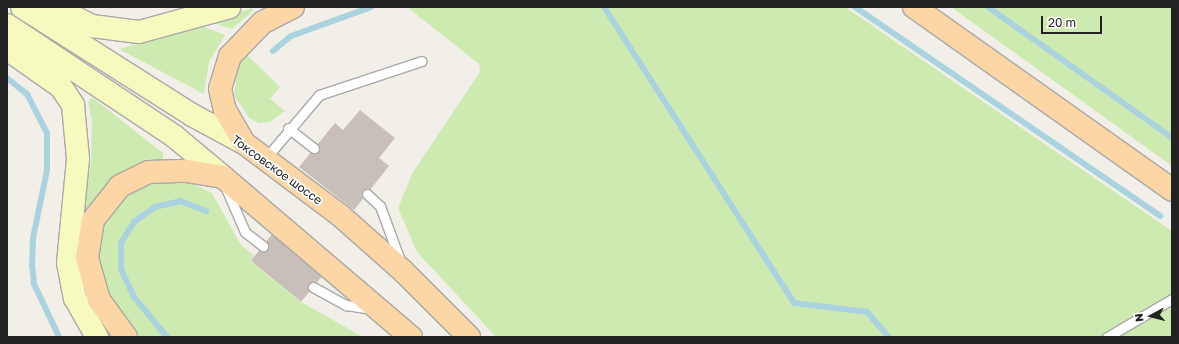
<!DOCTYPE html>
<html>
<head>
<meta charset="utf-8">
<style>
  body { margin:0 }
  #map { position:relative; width:1179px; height:344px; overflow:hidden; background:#f2efe9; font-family:"Golos Text",sans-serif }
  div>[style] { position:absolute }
  .grass>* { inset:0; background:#cdebb0 }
  .stream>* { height:6px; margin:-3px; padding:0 3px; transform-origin:3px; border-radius:3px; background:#aad3df }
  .building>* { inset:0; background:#c7bfb8; transform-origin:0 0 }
  .roads { filter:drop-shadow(1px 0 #a9a9a9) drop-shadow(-1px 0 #a9a9a9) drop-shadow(0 1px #a9a9a9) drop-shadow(0 -1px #a9a9a9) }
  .lane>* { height:9px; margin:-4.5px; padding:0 4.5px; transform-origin:4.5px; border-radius:4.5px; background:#fff }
  .secondary>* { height:22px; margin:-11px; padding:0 11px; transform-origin:11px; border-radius:11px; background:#f7fabf }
  .primary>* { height:22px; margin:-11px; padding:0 11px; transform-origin:11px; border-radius:11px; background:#fcd6a4 }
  span { translate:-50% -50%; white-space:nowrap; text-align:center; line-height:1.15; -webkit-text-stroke:3.5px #fff; paint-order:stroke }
  .street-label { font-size:12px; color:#222 }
  .frame { position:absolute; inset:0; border:8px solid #222; pointer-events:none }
  .north { position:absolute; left:1131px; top:296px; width:40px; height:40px; -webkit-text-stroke:3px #fff; paint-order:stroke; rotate:263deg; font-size:11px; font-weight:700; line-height:16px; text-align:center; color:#222 }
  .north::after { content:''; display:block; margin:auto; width:14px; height:18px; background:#222; clip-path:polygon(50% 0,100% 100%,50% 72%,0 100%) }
  .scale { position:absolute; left:1041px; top:16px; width:61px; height:18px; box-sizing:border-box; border:2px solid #222; border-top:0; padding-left:5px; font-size:12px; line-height:14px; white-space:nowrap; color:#222; -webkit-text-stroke:3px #fff; paint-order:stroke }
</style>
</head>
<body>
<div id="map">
  <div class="grass">
    <div style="clip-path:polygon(407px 7px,845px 7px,1172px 231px,1172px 337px,496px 337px,417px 252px,398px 208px,413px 172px,480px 72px,479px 64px)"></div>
    <div style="clip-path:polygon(951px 7px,1172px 7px,1172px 166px)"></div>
    <div style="clip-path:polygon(252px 8px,253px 11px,232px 29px,211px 22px)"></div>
    <div style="clip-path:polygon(202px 26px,225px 35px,209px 62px,204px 94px,119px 49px)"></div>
    <div style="clip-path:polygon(245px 53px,280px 87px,270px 99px,285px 111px,270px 122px,259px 123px,249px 118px,234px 95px,238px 65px)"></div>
    <div style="clip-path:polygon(92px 97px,163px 153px,163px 159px,116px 178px,91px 206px,81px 228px,91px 162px,92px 121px,88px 102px)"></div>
    <div style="clip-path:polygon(159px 182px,191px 183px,212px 193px,241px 245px,254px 255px,250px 261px,301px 302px,363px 337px,140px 337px,104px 287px,97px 258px,102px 228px,115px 207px,137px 189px)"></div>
  </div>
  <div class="stream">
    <div style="left:604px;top:7px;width:352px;rotate:57.3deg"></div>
    <div style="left:794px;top:303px;width:74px;rotate:7deg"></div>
    <div style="left:867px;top:312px;width:33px;rotate:49deg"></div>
    <div style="left:855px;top:7px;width:370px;rotate:34.4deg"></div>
    <div style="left:988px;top:7px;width:226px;rotate:35.4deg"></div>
    <div style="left:273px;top:51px;width:23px;rotate:-40deg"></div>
    <div style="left:291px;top:36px;width:85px;rotate:-19.9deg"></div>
    <div style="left:7px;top:78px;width:26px;rotate:39deg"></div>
    <div style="left:27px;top:94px;width:44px;rotate:62.9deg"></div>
    <div style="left:47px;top:133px;width:37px;rotate:90deg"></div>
    <div style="left:47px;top:170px;width:69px;rotate:101.6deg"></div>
    <div style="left:33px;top:238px;width:26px;rotate:92deg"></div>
    <div style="left:32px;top:264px;width:20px;rotate:84deg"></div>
    <div style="left:34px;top:284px;width:59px;rotate:64.7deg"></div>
    <div style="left:167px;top:337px;width:52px;rotate:-129.5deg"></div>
    <div style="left:134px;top:297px;width:31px;rotate:-115deg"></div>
    <div style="left:121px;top:269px;width:26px;rotate:-90deg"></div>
    <div style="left:121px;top:243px;width:26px;rotate:-58deg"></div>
    <div style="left:135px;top:221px;width:24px;rotate:-35deg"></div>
    <div style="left:155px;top:207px;width:26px;rotate:-13deg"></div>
    <div style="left:180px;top:201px;width:28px;rotate:21deg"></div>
  </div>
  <div class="building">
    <div style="clip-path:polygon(360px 110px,395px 138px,379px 158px,389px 166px,354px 210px,299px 167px,335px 123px,343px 130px)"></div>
    <div style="left:274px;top:232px;width:65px;height:37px;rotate:39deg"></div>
  </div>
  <div class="roads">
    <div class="lane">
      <div style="left:288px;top:128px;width:33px;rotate:38deg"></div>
      <div style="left:265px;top:159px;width:84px;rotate:-49.8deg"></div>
      <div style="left:319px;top:95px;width:108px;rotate:-18.3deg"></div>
      <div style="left:225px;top:186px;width:50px;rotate:66.5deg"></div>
      <div style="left:245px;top:232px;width:23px;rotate:38deg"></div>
      <div style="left:367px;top:194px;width:18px;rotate:43deg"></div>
      <div style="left:380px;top:206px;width:61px;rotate:69.8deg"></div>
      <div style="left:313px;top:287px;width:38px;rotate:29deg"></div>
      <div style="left:346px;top:305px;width:25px;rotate:9deg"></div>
      <div style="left:1107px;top:337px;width:75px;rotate:-30.3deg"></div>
    </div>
    <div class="secondary">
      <div style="left:22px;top:7px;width:201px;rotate:32.4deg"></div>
      <div style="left:192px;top:115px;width:59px;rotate:28.3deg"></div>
      <div style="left:55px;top:7px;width:42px;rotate:27.2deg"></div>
      <div style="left:92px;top:26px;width:47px;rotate:7.3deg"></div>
      <div style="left:139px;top:32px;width:94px;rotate:-15.4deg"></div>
      <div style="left:7px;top:25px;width:201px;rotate:33.6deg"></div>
      <div style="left:174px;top:136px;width:64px;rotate:39.9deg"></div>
      <div style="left:7px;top:49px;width:66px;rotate:35.1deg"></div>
      <div style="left:61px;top:87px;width:22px;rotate:56deg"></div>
      <div style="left:73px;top:105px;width:54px;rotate:84.7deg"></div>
      <div style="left:78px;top:159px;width:104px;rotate:95.5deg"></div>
      <div style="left:68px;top:263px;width:36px;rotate:79deg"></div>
      <div style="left:75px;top:298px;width:45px;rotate:60.6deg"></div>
    </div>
    <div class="primary">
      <div style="left:293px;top:7px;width:35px;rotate:153deg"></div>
      <div style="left:262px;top:23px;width:46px;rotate:134.1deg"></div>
      <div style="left:230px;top:56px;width:34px;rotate:107deg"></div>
      <div style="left:220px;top:89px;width:22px;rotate:77deg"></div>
      <div style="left:225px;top:110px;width:38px;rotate:60deg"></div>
      <div style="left:244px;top:143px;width:121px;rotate:37deg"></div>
      <div style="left:341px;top:216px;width:84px;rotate:41.6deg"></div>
      <div style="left:404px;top:272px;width:92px;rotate:45deg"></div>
      <div style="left:914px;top:7px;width:316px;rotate:35.3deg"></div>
      <div style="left:126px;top:337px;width:46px;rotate:-126.1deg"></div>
      <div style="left:99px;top:300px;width:44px;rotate:-105.9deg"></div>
      <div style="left:87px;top:258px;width:38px;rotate:-81deg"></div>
      <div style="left:93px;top:220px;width:43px;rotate:-51.5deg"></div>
      <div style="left:120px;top:186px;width:32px;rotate:-26deg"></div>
      <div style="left:149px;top:172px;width:37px;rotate:-2deg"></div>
      <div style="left:186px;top:171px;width:37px;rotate:9deg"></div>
      <div style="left:223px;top:177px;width:247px;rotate:40.4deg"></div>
    </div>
  </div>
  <div class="street-label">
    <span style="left:277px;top:170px;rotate:36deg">Токсовское шоссе</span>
  </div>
  <div class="frame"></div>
  <div class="north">N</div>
  <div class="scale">20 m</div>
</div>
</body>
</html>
